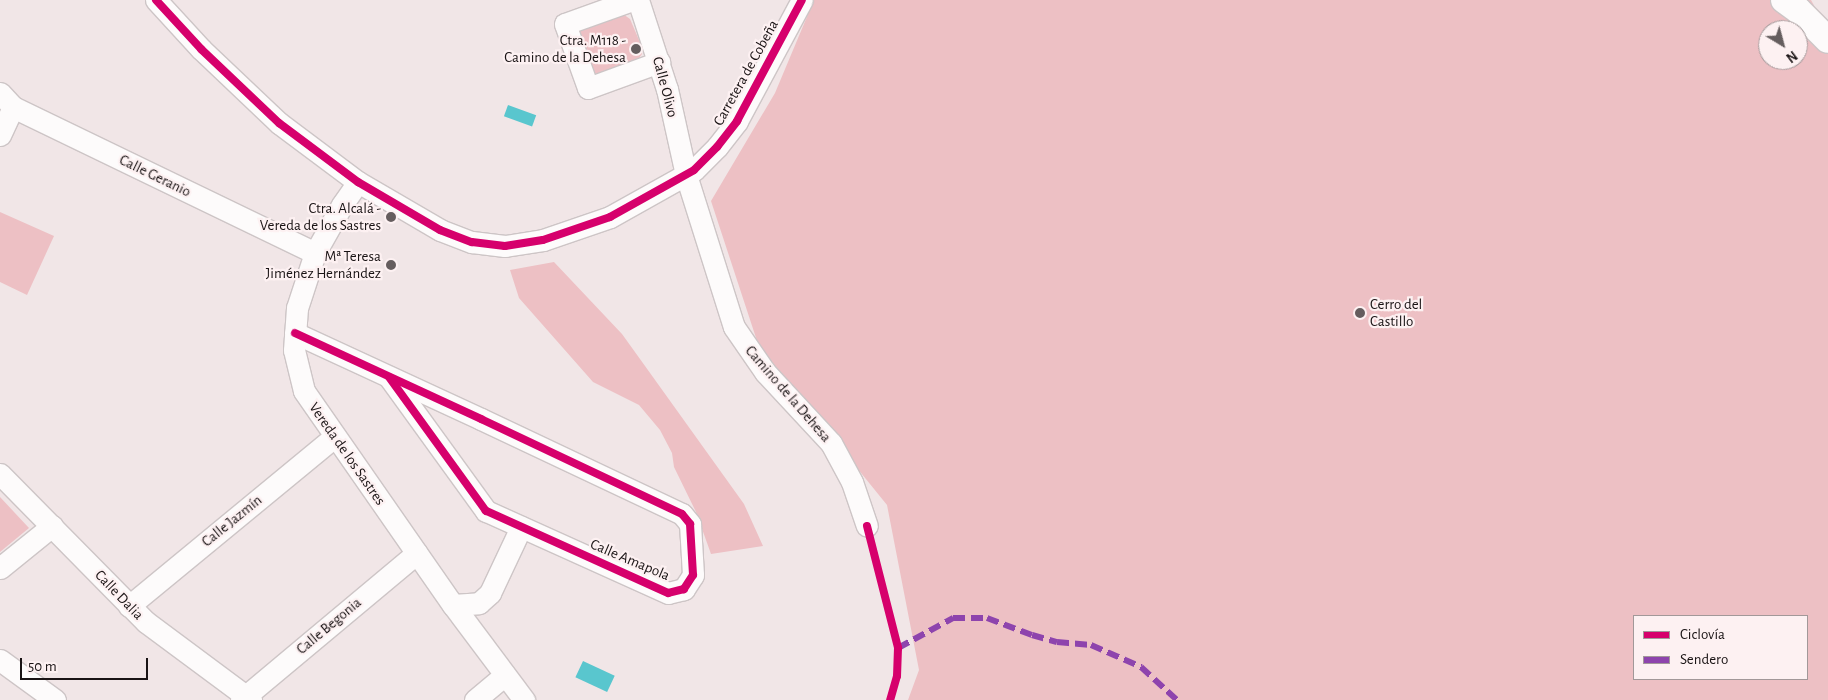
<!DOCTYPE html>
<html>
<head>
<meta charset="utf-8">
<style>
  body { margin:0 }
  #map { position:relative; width:1828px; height:700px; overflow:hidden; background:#f1e6e7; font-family:"Alegreya Sans",sans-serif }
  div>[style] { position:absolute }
  .green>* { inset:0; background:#edc0c4 }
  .water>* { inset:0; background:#59c6ce; transform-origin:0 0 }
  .roads { filter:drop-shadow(1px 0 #cdc5c6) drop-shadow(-1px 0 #cdc5c6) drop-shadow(0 1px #cdc5c6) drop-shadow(0 -1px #cdc5c6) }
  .minor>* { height:21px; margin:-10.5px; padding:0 10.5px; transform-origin:10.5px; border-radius:10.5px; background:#fdfbfb }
  .major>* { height:26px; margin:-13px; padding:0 13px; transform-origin:13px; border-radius:13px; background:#fdfbfb }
  .quiet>* { height:6px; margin-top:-3px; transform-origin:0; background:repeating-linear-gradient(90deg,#8e44ad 0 12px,transparent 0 18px) }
  .cycleway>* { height:8px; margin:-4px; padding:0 4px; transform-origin:4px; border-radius:4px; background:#d6006c }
  .dots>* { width:14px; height:14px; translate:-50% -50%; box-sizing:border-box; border:2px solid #fdf1f2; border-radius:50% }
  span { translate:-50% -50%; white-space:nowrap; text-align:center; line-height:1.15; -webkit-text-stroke:4.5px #fdf1f2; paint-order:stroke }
  .poi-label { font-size:15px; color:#191314 }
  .right { translate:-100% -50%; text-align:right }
  .left { translate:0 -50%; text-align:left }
  .street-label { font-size:15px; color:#191314 }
  .legend { position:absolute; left:1633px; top:615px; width:175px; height:65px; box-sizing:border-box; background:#fdf1f2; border:1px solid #a29899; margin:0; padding:6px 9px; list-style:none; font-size:15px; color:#191314 }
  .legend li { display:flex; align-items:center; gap:10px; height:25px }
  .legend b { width:25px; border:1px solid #a29899 }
  .north { position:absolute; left:1758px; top:20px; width:50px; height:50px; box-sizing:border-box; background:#fdf1f2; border:1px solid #a29899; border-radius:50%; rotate:143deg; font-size:14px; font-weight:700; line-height:20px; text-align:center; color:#191314 }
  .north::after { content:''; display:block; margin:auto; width:18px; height:22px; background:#655d5e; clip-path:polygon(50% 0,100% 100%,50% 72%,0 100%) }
  .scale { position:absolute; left:20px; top:658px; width:128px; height:22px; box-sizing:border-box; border:2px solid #191314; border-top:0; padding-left:6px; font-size:15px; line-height:18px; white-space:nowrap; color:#191314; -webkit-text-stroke:4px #fdf1f2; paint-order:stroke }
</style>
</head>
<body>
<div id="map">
  <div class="green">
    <div style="clip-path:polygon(evenodd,814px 0,1811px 0,1828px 31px,1828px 700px,908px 700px,919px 670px,887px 505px,759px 347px,711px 201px,775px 93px,814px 0,1768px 30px,1798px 30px,1798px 60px,1768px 60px,1768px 30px,814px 0,1634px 616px,1807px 616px,1807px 679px,1634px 679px,1634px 616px)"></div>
    <div style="clip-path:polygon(623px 14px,630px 19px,642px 47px,642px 54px,639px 58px,598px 74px,591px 72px,577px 31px)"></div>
    <div style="clip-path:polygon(0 212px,54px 236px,27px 295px,0 282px)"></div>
    <div style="clip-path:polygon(554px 262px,622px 334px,640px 359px,744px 504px,763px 546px,711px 554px,696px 512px,674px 467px,672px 453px,660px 430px,639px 405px,593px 382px,519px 298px,510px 270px)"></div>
    <div style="clip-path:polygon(0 497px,29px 528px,0 552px)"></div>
  </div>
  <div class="water">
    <div style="left:508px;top:105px;width:30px;height:12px;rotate:20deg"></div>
    <div style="left:583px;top:661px;width:35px;height:18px;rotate:25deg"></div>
  </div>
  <div class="roads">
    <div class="minor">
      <div style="left:156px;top:0;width:67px;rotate:47.4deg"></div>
      <div style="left:201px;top:49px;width:108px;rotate:43.5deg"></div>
      <div style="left:279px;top:123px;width:99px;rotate:36.8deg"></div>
      <div style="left:358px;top:182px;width:95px;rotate:30.3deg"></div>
      <div style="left:440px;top:230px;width:34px;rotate:21deg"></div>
      <div style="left:472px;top:242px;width:33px;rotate:7deg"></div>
      <div style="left:505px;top:246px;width:38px;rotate:-9deg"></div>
      <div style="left:543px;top:240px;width:71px;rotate:-18.9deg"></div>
      <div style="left:610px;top:217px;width:96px;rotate:-29.2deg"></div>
      <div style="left:694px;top:170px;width:33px;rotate:-45deg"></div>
      <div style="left:717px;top:147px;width:33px;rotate:-52deg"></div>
      <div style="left:737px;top:121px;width:137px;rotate:-61.8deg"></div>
      <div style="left:632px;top:0;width:71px;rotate:160.3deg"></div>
      <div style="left:565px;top:24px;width:68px;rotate:70.2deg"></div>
      <div style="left:588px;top:88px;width:76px;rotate:-20.1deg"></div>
      <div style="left:638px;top:0;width:94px;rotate:72deg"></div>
      <div style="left:667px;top:89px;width:88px;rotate:77.5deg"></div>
      <div style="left:686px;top:175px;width:159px;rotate:72.5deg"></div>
      <div style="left:734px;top:327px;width:55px;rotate:55.4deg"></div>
      <div style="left:765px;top:372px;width:97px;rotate:47.1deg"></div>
      <div style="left:831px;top:443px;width:44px;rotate:61.7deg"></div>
      <div style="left:852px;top:482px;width:46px;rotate:71.2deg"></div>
      <div style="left:0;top:93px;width:19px;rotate:47deg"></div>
      <div style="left:13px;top:107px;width:335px;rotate:25.8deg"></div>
      <div style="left:0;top:135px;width:31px;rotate:-65deg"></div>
      <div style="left:358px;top:182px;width:28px;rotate:125deg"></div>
      <div style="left:342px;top:205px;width:55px;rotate:119.4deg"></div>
      <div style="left:315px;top:253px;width:58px;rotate:108.1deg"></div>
      <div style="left:297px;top:308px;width:42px;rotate:94.1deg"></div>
      <div style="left:294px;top:350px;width:42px;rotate:76.3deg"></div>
      <div style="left:304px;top:391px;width:261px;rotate:55.2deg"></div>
      <div style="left:453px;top:605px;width:119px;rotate:53.2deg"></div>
      <div style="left:295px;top:333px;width:205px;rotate:24.8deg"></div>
      <div style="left:481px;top:419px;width:222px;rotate:25.3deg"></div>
      <div style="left:682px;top:514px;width:13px;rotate:51deg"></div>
      <div style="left:690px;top:524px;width:51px;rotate:86.6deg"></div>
      <div style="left:693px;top:575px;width:17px;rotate:123deg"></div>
      <div style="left:684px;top:589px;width:16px;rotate:166deg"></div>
      <div style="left:668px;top:593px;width:200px;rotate:-155.7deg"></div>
      <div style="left:486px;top:511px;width:165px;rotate:-125.9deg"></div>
      <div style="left:0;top:474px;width:208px;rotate:45.4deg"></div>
      <div style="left:146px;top:622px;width:131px;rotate:36.6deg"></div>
      <div style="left:0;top:568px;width:67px;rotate:-38.9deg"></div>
      <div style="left:453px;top:605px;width:26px;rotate:-4deg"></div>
      <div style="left:479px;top:603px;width:15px;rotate:-42deg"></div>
      <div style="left:490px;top:593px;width:73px;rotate:-64.8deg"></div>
      <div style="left:129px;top:606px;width:266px;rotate:-39.5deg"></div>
      <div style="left:0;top:660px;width:68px;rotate:36deg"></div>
      <div style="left:241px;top:700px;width:229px;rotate:-39.9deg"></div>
      <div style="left:475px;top:700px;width:39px;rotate:-40deg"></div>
    </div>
    <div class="major">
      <div style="left:1784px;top:0;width:17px;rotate:36deg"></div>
      <div style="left:1798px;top:10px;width:42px;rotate:45deg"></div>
    </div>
  </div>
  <div class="quiet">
    <div style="left:898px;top:648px;width:63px;rotate:-28.6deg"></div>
    <div style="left:953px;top:618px;width:34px"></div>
    <div style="left:987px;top:618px;width:48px;rotate:20.7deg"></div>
    <div style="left:1032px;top:635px;width:26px;rotate:16deg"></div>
    <div style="left:1057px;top:642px;width:34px;rotate:5deg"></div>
    <div style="left:1091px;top:645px;width:55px;rotate:23.7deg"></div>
    <div style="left:1141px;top:667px;width:49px;rotate:42.5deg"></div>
  </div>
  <div class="cycleway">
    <div style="left:156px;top:0;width:67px;rotate:47.4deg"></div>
    <div style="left:201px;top:49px;width:108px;rotate:43.5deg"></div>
    <div style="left:279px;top:123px;width:99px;rotate:36.8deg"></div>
    <div style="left:358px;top:182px;width:95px;rotate:30.3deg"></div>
    <div style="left:440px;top:230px;width:34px;rotate:21deg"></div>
    <div style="left:472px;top:242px;width:33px;rotate:7deg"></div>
    <div style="left:505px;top:246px;width:38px;rotate:-9deg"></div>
    <div style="left:543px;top:240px;width:71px;rotate:-18.9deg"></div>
    <div style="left:610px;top:217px;width:96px;rotate:-29.2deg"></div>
    <div style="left:694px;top:170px;width:33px;rotate:-45deg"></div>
    <div style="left:717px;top:147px;width:33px;rotate:-52deg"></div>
    <div style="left:737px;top:121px;width:137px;rotate:-61.8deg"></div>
    <div style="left:295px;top:333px;width:205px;rotate:24.8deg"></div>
    <div style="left:481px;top:419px;width:222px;rotate:25.3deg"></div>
    <div style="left:682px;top:514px;width:13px;rotate:51deg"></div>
    <div style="left:690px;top:524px;width:51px;rotate:86.6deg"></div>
    <div style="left:693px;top:575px;width:17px;rotate:123deg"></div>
    <div style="left:684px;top:589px;width:16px;rotate:166deg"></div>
    <div style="left:668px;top:593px;width:200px;rotate:-155.7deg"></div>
    <div style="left:486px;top:511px;width:165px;rotate:-125.9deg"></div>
    <div style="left:867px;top:526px;width:126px;rotate:75.7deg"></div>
    <div style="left:898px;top:648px;width:28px;rotate:92deg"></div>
    <div style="left:897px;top:676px;width:25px;rotate:106deg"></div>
  </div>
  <div class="dots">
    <div style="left:636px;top:49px;background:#655d5e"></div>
    <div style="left:391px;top:217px;background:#655d5e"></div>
    <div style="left:391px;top:265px;background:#655d5e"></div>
    <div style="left:1360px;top:313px;background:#655d5e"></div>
  </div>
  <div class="poi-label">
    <span class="right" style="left:626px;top:49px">Ctra. M118 -<br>Camino de la Dehesa</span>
    <span class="right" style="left:381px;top:217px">Ctra. Alcalá -<br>Vereda de los Sastres</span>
    <span class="right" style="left:381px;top:265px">Mª Teresa<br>Jiménez Hernández</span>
    <span class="left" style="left:1370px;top:313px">Cerro del<br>Castillo</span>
  </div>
  <div class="street-label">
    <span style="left:746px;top:73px;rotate:-61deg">Carretera de Cobeña</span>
    <span style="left:665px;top:87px;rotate:75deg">Calle Olivo</span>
    <span style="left:155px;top:176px;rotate:26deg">Calle Geranio</span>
    <span style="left:788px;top:394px;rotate:49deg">Camino de la Dehesa</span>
    <span style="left:347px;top:454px;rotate:55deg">Vereda de los Sastres</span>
    <span style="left:232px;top:521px;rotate:-39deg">Calle Jazmín</span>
    <span style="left:630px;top:560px;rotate:23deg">Calle Amapola</span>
    <span style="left:119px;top:595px;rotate:46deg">Calle Dalia</span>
    <span style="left:329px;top:626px;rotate:-40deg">Calle Begonia</span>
  </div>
  <ul class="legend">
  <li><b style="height:6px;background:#d6006c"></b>Ciclovía</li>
  <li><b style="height:6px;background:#8e44ad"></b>Sendero</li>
  </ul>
  <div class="north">N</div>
  <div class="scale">50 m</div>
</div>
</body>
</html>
